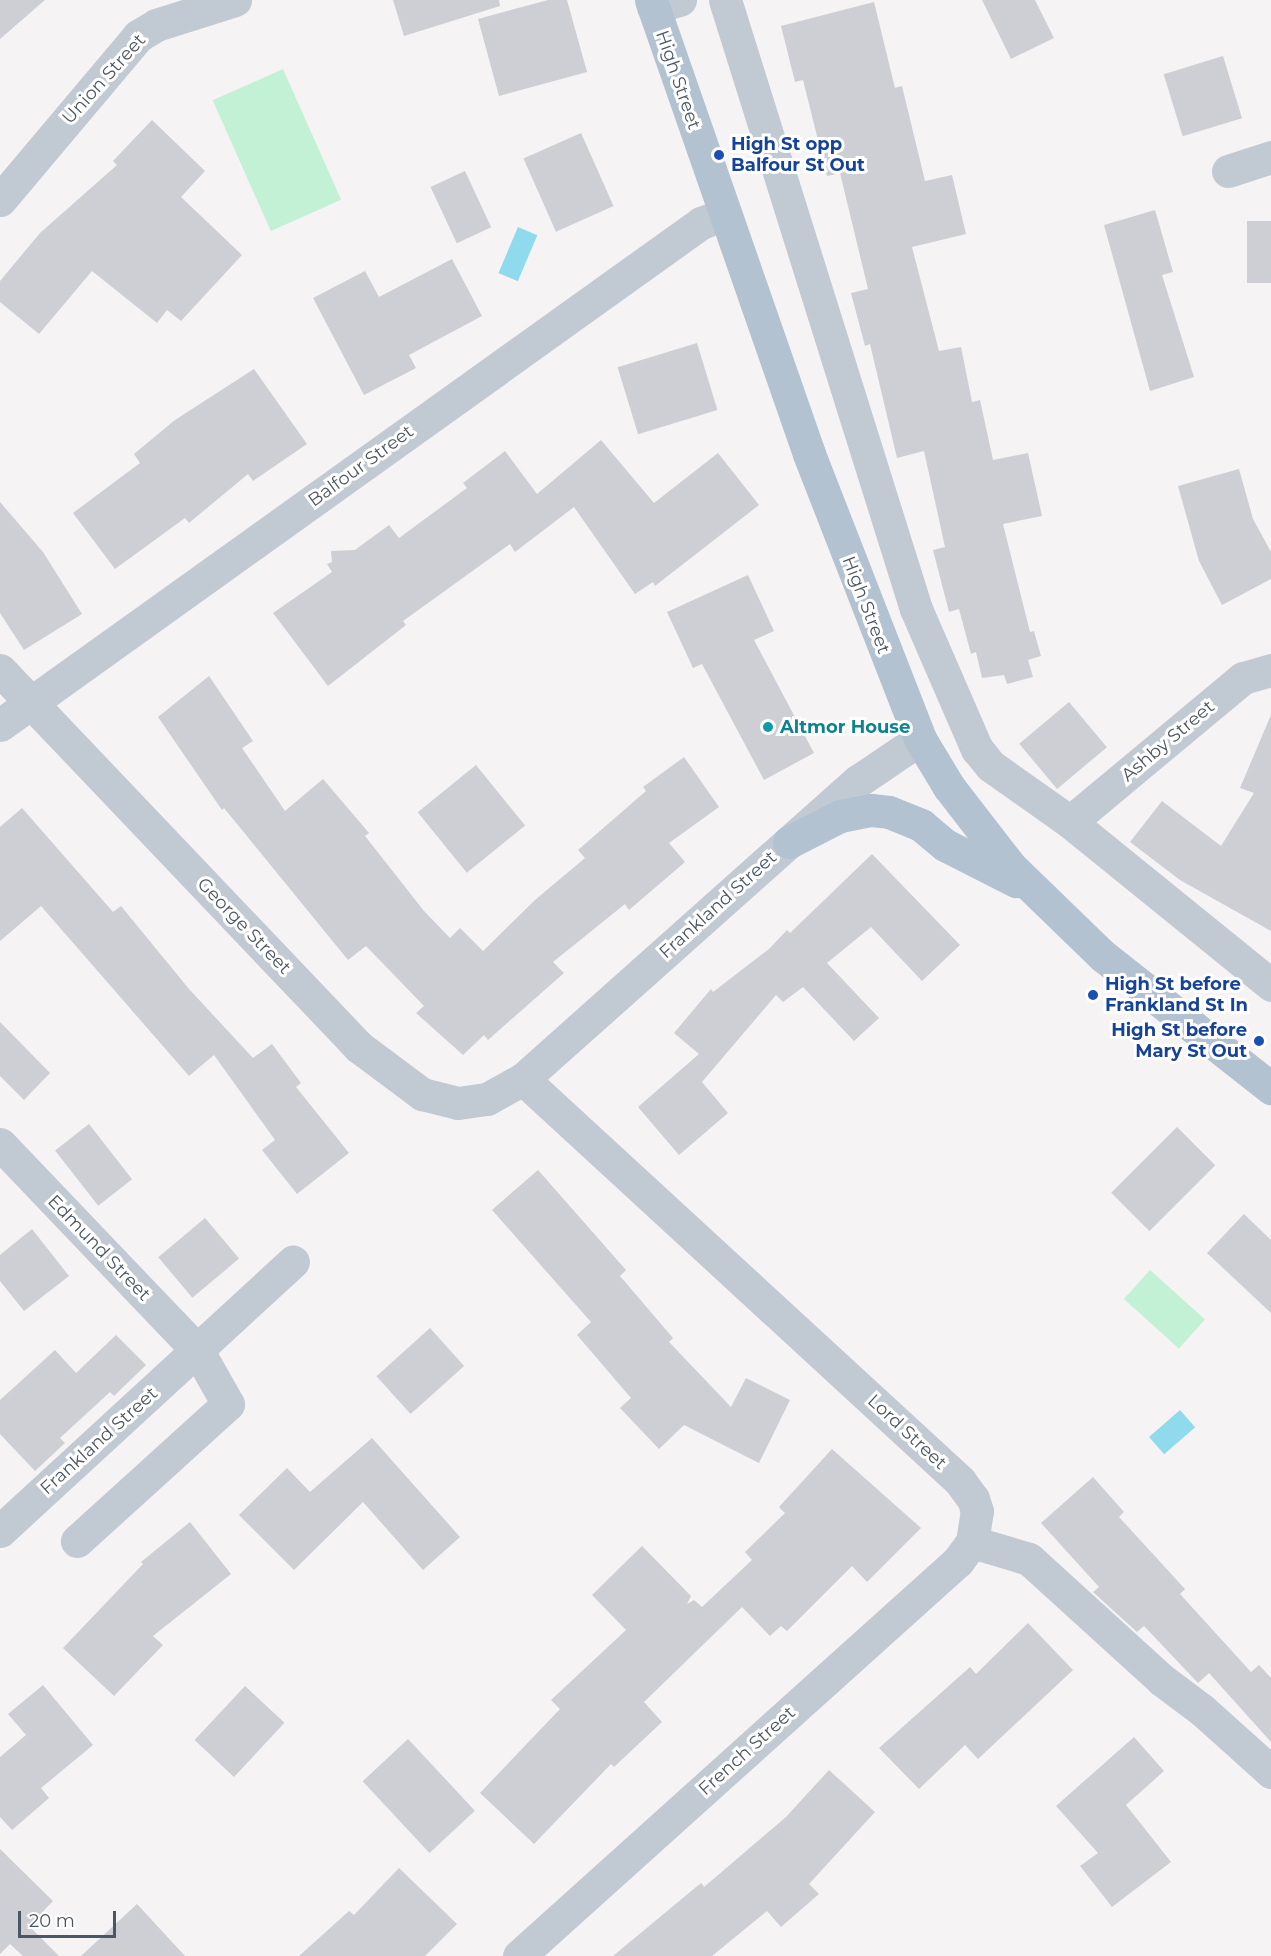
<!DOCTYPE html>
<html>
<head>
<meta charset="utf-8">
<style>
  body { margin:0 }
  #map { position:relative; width:1271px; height:1956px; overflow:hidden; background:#f5f3f3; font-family:Montserrat,sans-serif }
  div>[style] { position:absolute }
  .green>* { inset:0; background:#c3f1d5; transform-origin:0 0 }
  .water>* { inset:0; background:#90daee; transform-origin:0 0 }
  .building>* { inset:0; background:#cdcfd5; transform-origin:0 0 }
  .minor>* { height:33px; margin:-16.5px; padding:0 16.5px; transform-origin:16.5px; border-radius:16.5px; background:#c1cad2 }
  .major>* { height:33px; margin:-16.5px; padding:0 16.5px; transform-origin:16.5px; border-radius:16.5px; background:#b3c2d1 }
  .dots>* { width:16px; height:16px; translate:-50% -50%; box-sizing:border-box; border:3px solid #fff; border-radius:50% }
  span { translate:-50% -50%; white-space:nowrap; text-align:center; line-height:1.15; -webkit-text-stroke:6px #fff; paint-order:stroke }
  .street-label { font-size:18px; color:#4a5661 }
  .transit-label { font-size:18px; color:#164399; font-weight:700 }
  .left { translate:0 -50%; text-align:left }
  .right { translate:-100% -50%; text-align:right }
  .culture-label { font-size:18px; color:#0d838f; font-weight:700 }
  .scale { position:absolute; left:18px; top:1911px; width:98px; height:27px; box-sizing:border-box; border:3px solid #4a5661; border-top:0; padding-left:8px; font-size:18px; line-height:21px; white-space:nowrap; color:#4a5661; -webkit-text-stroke:4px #fff; paint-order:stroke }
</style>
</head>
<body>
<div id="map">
  <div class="green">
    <div style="left:283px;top:69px;width:143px;height:77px;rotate:66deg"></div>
    <div style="left:1150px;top:1270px;width:74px;height:39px;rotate:42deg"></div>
  </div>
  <div class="water">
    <div style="left:518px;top:227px;width:21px;height:50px;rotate:23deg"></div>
    <div style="left:1180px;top:1410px;width:23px;height:41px;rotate:49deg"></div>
  </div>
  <div class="building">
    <div style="clip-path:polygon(0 0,45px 0,0 39px)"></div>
    <div style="clip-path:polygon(393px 0,499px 0,500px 6px,404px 36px)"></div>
    <div style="clip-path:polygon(548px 0,567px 0,587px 72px,499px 96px,478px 19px)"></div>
    <div style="clip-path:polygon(982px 0,1035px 0,1054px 38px,1011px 59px)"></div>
    <div style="clip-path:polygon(874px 2px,895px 88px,902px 86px,925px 181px,952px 175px,966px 234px,912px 247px,939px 351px,961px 347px,972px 402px,980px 400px,993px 460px,1028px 453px,1042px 516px,1003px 524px,1030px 632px,1034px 631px,1041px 656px,1028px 660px,1033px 677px,1007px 684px,1004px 675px,982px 678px,976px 652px,971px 654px,959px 609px,949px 612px,933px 550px,945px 547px,924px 451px,897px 458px,870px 344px,865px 346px,851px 293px,868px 289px,840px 173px,827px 176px,803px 80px,795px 82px,781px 26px)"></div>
    <div style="left:1223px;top:56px;width:65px;height:62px;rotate:73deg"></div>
    <div style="clip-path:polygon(152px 120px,205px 171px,181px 197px,242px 255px,181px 321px,167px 310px,157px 323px,92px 271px,39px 334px,0 302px,0 281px,40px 233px,117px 165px,113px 161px)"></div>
    <div style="left:581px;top:133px;width:80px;height:63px;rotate:66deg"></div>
    <div style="left:465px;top:171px;width:62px;height:38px;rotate:65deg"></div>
    <div style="clip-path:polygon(1155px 210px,1173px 272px,1162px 275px,1194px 377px,1150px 391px,1104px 225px)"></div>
    <div style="left:1247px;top:221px;width:24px;height:62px"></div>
    <div style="clip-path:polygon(452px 259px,482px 316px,409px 355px,416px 368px,364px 395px,313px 298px,365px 271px,379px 297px)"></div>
    <div style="left:697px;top:343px;width:70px;height:83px;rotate:73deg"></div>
    <div style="clip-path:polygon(254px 369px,307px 444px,253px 481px,248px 474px,189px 523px,185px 518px,115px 569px,73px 513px,140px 463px,134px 454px,175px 420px)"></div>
    <div style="clip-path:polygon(601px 440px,654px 503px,718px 453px,759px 505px,655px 586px,653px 582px,635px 594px,574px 507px,515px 552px,510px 544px,403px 621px,406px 625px,328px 686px,273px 613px,332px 572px,327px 564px,332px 562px,331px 551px,355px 550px,389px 525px,399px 538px,467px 488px,463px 483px,505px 451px,537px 494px)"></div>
    <div style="clip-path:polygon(1239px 469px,1253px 519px,1271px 552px,1271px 579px,1222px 605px,1199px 561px,1178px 486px)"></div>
    <div style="clip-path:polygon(0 502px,43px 552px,82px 614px,24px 650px,0 613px)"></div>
    <div style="clip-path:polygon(748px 575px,774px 631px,754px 640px,814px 753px,764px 780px,702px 664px,693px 668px,667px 612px)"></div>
    <div style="clip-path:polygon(209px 676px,253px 741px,242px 748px,285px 811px,323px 779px,369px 833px,365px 836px,424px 911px,450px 938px,460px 928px,483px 951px,535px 900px,585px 858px,578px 850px,646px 791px,643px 787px,684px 757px,719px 807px,669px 843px,685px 862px,629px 910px,625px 904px,553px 962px,564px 973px,488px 1040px,484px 1035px,463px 1055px,416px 1013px,424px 1006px,366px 946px,348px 960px,224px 808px,222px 810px,158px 717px)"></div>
    <div style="left:1069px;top:702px;width:59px;height:65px;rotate:50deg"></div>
    <div style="clip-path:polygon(1271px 715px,1271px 931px,1180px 880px,1130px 842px,1162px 801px,1221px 846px,1254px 793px,1240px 788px)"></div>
    <div style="left:476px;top:765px;width:78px;height:75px;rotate:51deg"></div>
    <div style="clip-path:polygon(22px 808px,113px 912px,121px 906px,189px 989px,253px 1058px,272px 1044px,301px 1083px,296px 1087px,349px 1153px,297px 1194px,262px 1150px,275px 1140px,214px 1055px,189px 1076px,41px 906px,0 941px,0 827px)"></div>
    <div style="clip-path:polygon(872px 854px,960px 945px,922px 981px,871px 927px,827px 963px,879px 1018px,854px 1041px,803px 987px,783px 1002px,776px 995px,702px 1082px,728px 1113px,679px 1155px,638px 1107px,699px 1054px,674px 1033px,711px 989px,713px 992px,769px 949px,787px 930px,790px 933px)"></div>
    <div style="clip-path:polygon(0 1022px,50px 1073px,24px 1100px,0 1076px)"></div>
    <div style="left:89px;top:1124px;width:70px;height:43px;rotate:52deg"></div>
    <div style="left:1177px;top:1127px;width:54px;height:93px;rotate:45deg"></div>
    <div style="clip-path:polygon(538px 1170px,626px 1270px,620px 1276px,673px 1338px,669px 1342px,731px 1407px,746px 1378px,790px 1400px,759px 1463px,684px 1425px,659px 1449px,620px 1408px,631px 1398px,577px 1335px,591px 1322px,492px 1210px)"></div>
    <div style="clip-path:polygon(1244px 1214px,1271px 1240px,1271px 1313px,1207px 1253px)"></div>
    <div style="left:205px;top:1218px;width:53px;height:61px;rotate:50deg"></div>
    <div style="clip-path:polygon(32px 1229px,69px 1276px,24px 1311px,0 1281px,0 1255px)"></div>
    <div style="left:430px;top:1328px;width:51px;height:72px;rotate:48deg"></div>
    <div style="clip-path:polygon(116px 1335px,146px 1365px,114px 1396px,110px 1392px,60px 1438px,65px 1443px,35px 1471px,0 1434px,0 1400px,55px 1350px,76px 1373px)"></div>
    <div style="clip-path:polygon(372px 1438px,460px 1537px,423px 1570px,363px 1502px,294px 1570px,239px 1515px,287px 1468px,310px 1492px)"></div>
    <div style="clip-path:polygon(832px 1449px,921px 1528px,867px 1582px,852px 1566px,787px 1631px,781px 1626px,770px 1636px,742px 1607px,644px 1702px,662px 1722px,614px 1767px,611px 1764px,534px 1844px,480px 1793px,560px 1709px,551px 1700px,626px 1630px,592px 1595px,642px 1546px,691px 1596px,687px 1604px,694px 1600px,702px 1607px,752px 1560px,745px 1552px,785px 1513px,779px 1507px)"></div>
    <div style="clip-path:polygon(1093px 1477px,1124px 1512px,1119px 1517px,1185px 1589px,1180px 1594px,1251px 1672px,1259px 1665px,1271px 1678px,1271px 1742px,1209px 1673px,1198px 1683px,1144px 1626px,1137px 1632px,1093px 1592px,1099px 1587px,1041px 1523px)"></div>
    <div style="clip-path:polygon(190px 1522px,231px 1574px,153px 1636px,163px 1645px,114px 1696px,63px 1648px,143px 1564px,141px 1562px)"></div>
    <div style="clip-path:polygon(1028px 1623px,1073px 1670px,978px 1759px,965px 1745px,919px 1789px,879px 1748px,970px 1667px,976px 1674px)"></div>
    <div style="clip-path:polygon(43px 1685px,93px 1745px,41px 1788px,49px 1798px,12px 1830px,0 1817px,0 1757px,26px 1735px,8px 1714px)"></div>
    <div style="left:245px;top:1686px;width:54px;height:74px;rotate:43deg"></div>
    <div style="clip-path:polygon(1134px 1737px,1164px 1771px,1126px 1805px,1171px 1862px,1112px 1907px,1080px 1866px,1098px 1853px,1056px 1806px)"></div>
    <div style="left:408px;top:1739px;width:98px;height:62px;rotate:47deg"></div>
    <div style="clip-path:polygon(829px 1770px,875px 1812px,809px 1884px,819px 1894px,781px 1927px,767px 1911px,712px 1956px,613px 1956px,701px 1883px,704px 1887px,786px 1817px)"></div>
    <div style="clip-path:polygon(0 1849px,53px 1901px,29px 1926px,59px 1956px,23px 1956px,10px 1944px,0 1954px)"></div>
    <div style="clip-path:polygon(399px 1868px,457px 1924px,425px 1956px,299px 1956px,349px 1911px,354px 1915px)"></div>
    <div style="clip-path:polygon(137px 1904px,185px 1956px,81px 1956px)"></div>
  </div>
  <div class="minor">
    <div style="left:725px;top:0;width:638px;rotate:72.59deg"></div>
    <div style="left:916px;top:609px;width:153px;rotate:66.5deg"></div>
    <div style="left:977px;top:749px;width:22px;rotate:51deg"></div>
    <div style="left:991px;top:766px;width:97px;rotate:35.3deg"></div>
    <div style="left:1070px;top:822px;width:259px;rotate:39deg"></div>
    <div style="left:653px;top:7px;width:28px;rotate:-15deg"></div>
    <div style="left:1228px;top:171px;width:45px;rotate:-18deg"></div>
    <div style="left:0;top:200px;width:214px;rotate:-49.9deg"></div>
    <div style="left:138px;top:36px;width:21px;rotate:-31deg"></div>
    <div style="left:156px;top:25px;width:83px;rotate:-17.6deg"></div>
    <div style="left:0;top:670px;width:521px;rotate:46.4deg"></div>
    <div style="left:359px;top:1047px;width:79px;rotate:36.7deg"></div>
    <div style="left:422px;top:1094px;width:37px;rotate:14deg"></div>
    <div style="left:458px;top:1103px;width:29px;rotate:-8deg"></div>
    <div style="left:487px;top:1099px;width:41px;rotate:-29.1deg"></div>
    <div style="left:523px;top:1079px;width:448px;rotate:-41.7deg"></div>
    <div style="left:858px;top:781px;width:75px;rotate:-34.1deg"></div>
    <div style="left:0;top:725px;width:862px;rotate:-35.61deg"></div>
    <div style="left:701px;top:223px;width:25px;rotate:-21deg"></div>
    <div style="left:1070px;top:822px;width:225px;rotate:-39.8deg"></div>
    <div style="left:1243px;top:678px;width:29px;rotate:-16deg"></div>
    <div style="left:0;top:1144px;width:286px;rotate:46.3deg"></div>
    <div style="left:198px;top:1351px;width:61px;rotate:60.5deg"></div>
    <div style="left:228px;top:1404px;width:204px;rotate:137.8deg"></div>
    <div style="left:0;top:1531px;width:398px;rotate:-42.6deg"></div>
    <div style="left:972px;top:1542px;width:59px;rotate:16.6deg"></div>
    <div style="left:1029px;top:1559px;width:180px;rotate:42.3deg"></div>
    <div style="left:1162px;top:1680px;width:50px;rotate:36.9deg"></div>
    <div style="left:1202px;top:1710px;width:93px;rotate:41.9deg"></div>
    <div style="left:519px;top:1956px;width:591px;rotate:-41.98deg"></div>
    <div style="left:958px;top:1561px;width:24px;rotate:-54deg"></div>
    <div style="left:972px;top:1542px;width:31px;rotate:-81deg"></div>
    <div style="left:977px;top:1511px;width:13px;rotate:-108deg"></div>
    <div style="left:973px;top:1499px;width:22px;rotate:-126deg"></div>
    <div style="left:960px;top:1481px;width:594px;rotate:-137.39deg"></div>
  </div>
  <div class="major">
    <div style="left:651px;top:0;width:481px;rotate:70.8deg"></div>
    <div style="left:809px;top:454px;width:306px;rotate:68.7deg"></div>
    <div style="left:920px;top:739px;width:56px;rotate:58.9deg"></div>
    <div style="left:949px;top:787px;width:100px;rotate:52.3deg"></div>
    <div style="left:1010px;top:866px;width:129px;rotate:44.1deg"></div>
    <div style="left:1103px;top:956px;width:214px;rotate:38.2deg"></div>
    <div style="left:789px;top:842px;width:57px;rotate:-27deg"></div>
    <div style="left:840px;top:816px;width:32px;rotate:-11deg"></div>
    <div style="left:871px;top:810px;width:18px;rotate:6deg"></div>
    <div style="left:889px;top:812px;width:35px;rotate:22deg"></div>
    <div style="left:921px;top:825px;width:31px;rotate:40deg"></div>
    <div style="left:945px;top:845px;width:80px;rotate:26.9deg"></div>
  </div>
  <div class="dots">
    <div style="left:719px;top:155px;background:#1a4fb4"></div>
    <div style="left:768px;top:727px;background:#0f9aa8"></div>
    <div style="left:1093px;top:995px;background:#1a4fb4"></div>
    <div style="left:1259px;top:1041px;background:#1a4fb4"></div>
  </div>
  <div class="street-label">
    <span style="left:104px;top:79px;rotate:-48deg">Union Street</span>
    <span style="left:678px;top:80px;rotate:71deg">High Street</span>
    <span style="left:361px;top:466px;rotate:-36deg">Balfour Street</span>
    <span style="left:866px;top:605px;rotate:69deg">High Street</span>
    <span style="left:1168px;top:741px;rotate:-40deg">Ashby Street</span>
    <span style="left:718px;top:905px;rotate:-42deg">Frankland Street</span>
    <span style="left:244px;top:926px;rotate:46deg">George Street</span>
    <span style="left:99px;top:1248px;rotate:46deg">Edmund Street</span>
    <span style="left:907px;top:1432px;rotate:43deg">Lord Street</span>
    <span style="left:99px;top:1441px;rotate:-42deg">Frankland Street</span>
    <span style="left:747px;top:1751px;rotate:-42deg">French Street</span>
  </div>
  <div class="transit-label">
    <span class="left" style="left:731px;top:155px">High St opp<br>Balfour St Out</span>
    <span class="left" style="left:1105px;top:995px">High St before<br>Frankland St In</span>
    <span class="right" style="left:1247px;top:1041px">High St before<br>Mary St Out</span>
  </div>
  <div class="culture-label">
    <span class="left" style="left:780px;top:727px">Altmor House</span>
  </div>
  <div class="scale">20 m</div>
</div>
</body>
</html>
